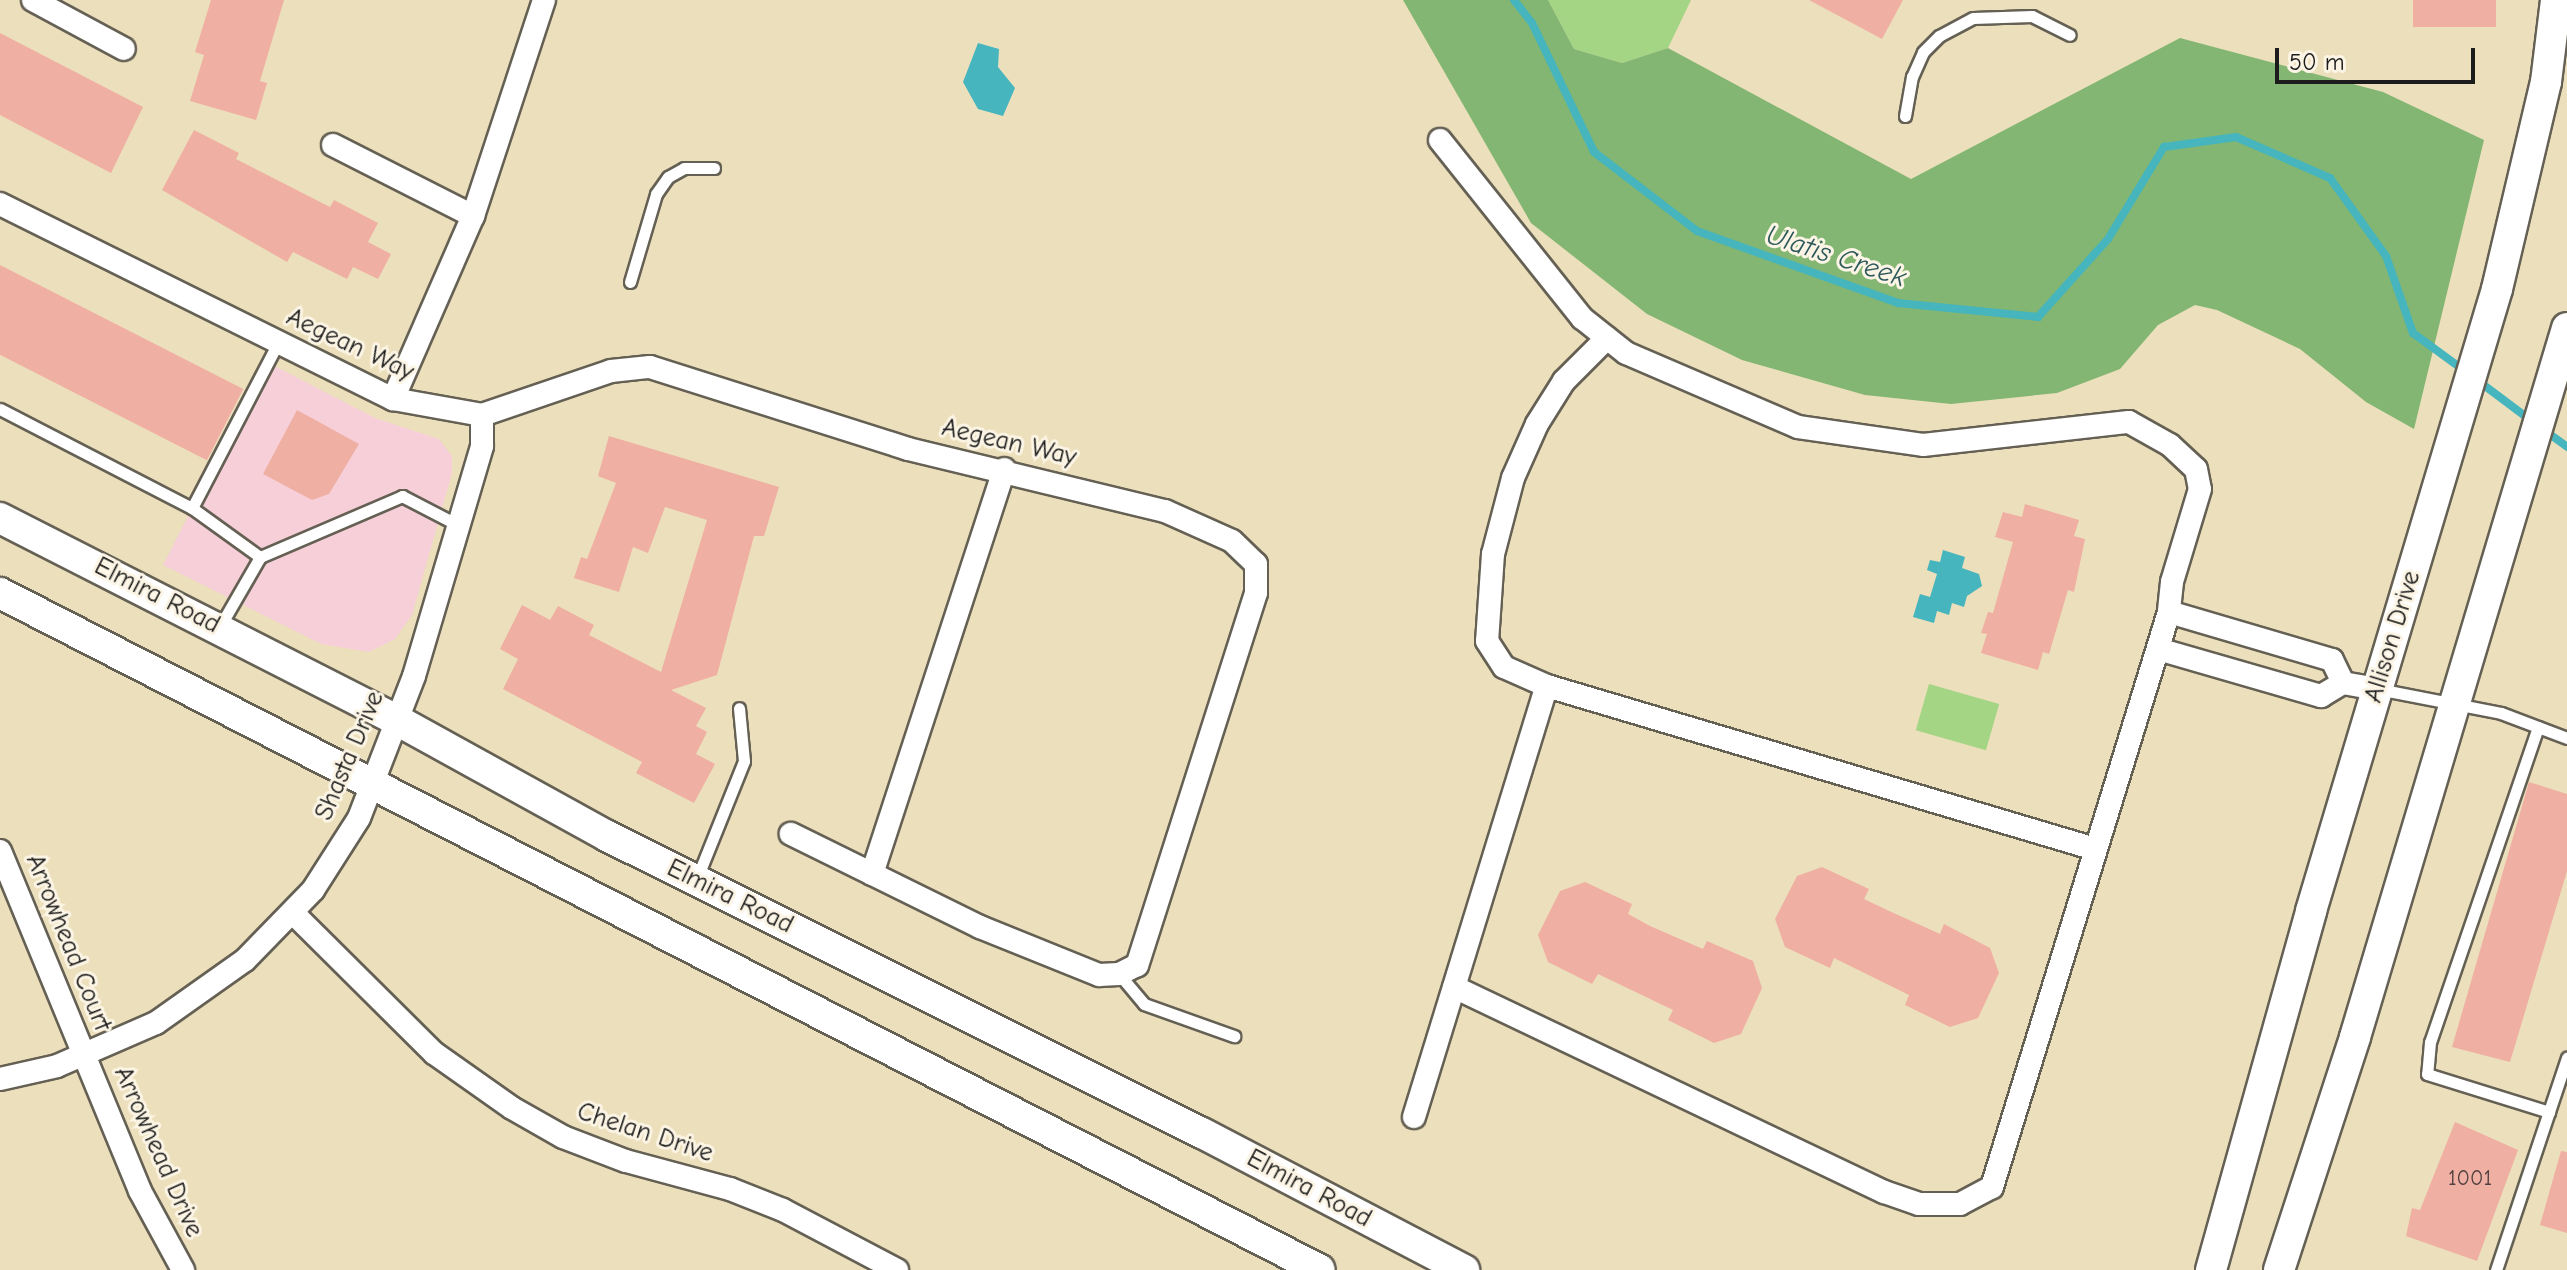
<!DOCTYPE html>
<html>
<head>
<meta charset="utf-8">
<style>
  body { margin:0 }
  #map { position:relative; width:2567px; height:1270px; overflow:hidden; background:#ecdfbc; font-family:"Comic Neue",sans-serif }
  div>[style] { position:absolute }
  .built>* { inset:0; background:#f6cfd8 }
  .green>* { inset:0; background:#a4d584; transform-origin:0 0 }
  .forest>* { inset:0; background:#83b672 }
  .water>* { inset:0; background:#46b5bd }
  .stream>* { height:8px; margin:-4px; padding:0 4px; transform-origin:4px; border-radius:4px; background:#46b5bd }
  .building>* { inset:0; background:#f0afa3; transform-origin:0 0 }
  .roads { filter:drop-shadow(2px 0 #656054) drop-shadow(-2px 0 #656054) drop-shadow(0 2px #656054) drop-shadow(0 -2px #656054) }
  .service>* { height:11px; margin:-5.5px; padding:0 5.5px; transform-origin:5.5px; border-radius:5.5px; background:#fff }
  .minor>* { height:22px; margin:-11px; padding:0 11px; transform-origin:11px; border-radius:11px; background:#fff }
  .secondary>* { height:30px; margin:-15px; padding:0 15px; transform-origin:15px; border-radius:15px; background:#fff }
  span { translate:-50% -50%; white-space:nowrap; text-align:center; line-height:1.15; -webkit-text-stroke:6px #fcf5e5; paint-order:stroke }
  .number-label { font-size:22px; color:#51413e }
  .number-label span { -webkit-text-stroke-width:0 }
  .street-label { font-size:26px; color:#1c1c1c }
  .water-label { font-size:28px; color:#2d595c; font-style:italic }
  .scale { position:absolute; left:2275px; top:48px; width:200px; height:36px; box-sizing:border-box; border:4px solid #1c1c1c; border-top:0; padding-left:10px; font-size:24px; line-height:28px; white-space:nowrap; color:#1c1c1c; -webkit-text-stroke:6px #fcf5e5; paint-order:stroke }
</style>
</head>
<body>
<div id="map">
  <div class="built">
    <div style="clip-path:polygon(267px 362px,375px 418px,439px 439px,452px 456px,452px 473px,412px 615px,395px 639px,369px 652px,321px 644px,163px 565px)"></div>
  </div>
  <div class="green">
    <div style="clip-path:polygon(1548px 0,1691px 0,1668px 48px,1622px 63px,1574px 49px)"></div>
    <div style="left:1929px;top:684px;width:73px;height:48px;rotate:16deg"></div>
  </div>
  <div class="forest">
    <div style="clip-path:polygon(1403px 0,1548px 0,1574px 49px,1622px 63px,1668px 48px,1911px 179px,2180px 38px,2383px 92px,2484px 140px,2414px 429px,2366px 402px,2300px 349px,2217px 310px,2195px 305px,2158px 325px,2120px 369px,2057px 393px,1951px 404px,1865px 395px,1742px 360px,1647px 314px,1531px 223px)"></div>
  </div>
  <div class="water">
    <div style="clip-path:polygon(978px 43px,999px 49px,998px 67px,1015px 88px,1003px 116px,978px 109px,963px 82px)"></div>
    <div style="clip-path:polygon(1943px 550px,1965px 557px,1962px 568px,1979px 574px,1982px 586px,1967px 596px,1964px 607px,1952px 603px,1949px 615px,1937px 611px,1934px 623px,1913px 617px,1920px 594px,1930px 597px,1937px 574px,1927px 570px,1930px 560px,1940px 562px)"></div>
  </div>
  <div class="stream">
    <div style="left:1514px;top:0;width:29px;rotate:52deg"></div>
    <div style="left:1532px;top:23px;width:143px;rotate:64.3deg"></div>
    <div style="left:1594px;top:152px;width:130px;rotate:37.5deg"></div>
    <div style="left:1697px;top:231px;width:214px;rotate:19.7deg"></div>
    <div style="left:1898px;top:303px;width:141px;rotate:5.7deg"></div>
    <div style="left:2038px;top:317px;width:105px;rotate:-48.1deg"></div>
    <div style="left:2108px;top:239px;width:108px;rotate:-58.7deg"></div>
    <div style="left:2164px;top:147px;width:73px;rotate:-7.9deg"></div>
    <div style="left:2236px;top:137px;width:103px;rotate:23.6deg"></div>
    <div style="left:2330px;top:178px;width:96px;rotate:54.3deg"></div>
    <div style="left:2386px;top:256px;width:82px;rotate:70.7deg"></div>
    <div style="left:2413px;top:333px;width:66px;rotate:36.3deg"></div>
    <div style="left:2477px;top:380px;width:70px;rotate:36.9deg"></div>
    <div style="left:2544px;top:430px;width:29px;rotate:36deg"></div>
  </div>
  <div class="building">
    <div style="clip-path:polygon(211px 0,284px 0,260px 81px,267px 83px,256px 120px,190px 101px,204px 55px,195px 52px)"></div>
    <div style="clip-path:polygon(1809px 0,1903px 0,1882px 39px)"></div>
    <div style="left:2413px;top:0;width:83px;height:27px"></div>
    <div style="clip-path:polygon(0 33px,143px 107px,111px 173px,0 115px)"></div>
    <div style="clip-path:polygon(194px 130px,239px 153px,236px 159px,330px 207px,334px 200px,378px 223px,368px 242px,391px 254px,378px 279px,353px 267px,347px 279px,293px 252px,287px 262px,162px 190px)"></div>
    <div style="left:0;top:265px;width:273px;height:80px;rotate:27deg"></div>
    <div style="clip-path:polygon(297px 410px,359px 444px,329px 494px,312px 500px,263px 474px)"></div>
    <div style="clip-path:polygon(609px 436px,779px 487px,764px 536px,754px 536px,717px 675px,671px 690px,706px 708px,696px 726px,707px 732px,696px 754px,715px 764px,694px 803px,636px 773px,642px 762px,503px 689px,518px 659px,500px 649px,522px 605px,550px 620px,558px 606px,594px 625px,589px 635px,661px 672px,707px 520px,665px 507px,648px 553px,633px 547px,619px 592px,574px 578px,581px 557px,587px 559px,616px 483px,598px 476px)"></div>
    <div style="clip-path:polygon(2025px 504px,2079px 520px,2074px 536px,2085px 539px,2074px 592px,2068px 590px,2049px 654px,2043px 652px,2038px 670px,1981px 653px,1987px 634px,1981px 633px,1988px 612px,1993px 613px,2013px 542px,1995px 537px,2003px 512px,2022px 517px)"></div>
    <div style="clip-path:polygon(2529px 782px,2567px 794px,2567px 871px,2510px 1062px,2452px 1047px)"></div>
    <div style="clip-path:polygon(1822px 867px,1869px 889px,1864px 899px,1887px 910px,1940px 934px,1944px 924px,1990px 948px,1999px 973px,1978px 1018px,1950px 1027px,1905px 1005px,1909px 995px,1834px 958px,1830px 968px,1785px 947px,1775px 919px,1797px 876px)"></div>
    <div style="clip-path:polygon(1585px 882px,1632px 904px,1628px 914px,1650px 926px,1703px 949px,1707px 941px,1753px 961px,1762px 988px,1741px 1034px,1714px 1043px,1668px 1020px,1673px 1010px,1621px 985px,1598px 974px,1592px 984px,1548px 962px,1538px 935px,1560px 891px)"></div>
    <div style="clip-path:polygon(2455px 1122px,2518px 1150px,2477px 1261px,2406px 1236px,2412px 1208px,2420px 1210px)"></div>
    <div style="clip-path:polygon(2561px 1151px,2567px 1152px,2567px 1233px,2540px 1225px)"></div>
  </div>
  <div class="roads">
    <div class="service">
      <div style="left:1905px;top:116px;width:40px;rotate:-80deg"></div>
      <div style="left:1912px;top:77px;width:27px;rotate:-66deg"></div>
      <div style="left:1923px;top:52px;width:23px;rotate:-45deg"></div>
      <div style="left:1939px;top:36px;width:38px;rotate:-28deg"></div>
      <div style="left:1973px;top:18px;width:59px;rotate:-1.9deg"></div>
      <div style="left:2032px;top:16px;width:42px;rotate:26.6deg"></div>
      <div style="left:630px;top:282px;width:92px;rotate:-73.5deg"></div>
      <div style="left:656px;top:194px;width:21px;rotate:-55deg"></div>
      <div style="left:668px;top:177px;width:18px;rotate:-29deg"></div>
      <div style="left:684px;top:168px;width:30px"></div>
      <div style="left:0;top:409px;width:216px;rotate:27.3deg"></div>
      <div style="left:192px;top:508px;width:186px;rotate:-62.5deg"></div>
      <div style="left:192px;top:508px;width:84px;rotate:35.8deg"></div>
      <div style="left:260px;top:557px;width:155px;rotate:-23.2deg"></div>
      <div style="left:402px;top:496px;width:63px;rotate:27.4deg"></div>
      <div style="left:219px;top:628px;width:82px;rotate:-60deg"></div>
      <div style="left:2378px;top:689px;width:125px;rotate:11deg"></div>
      <div style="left:2501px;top:713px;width:71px;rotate:20.7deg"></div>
      <div style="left:2538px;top:727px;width:333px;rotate:108.9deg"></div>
      <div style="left:2430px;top:1042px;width:32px;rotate:95deg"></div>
      <div style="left:2427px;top:1074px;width:128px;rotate:17.3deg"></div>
      <div style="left:697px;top:878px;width:126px;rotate:-68.1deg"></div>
      <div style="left:744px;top:761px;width:53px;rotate:-95.4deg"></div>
      <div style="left:1119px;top:974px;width:39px;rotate:50deg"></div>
      <div style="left:1144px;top:1004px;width:96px;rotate:19.6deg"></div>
      <div style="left:2496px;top:1270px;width:224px;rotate:-71.5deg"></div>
    </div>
    <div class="minor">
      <div style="left:33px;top:0;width:103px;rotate:28.3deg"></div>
      <div style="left:1440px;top:140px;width:228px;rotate:51.4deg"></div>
      <div style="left:1582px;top:318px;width:56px;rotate:38.5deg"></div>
      <div style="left:1626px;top:353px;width:187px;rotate:23.3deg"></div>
      <div style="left:1798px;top:427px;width:126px;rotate:8.2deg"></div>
      <div style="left:1923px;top:445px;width:207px;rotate:-6.4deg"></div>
      <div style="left:2129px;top:422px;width:47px;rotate:29.3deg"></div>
      <div style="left:2170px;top:445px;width:35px;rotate:43deg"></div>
      <div style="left:2196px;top:469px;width:20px;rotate:79deg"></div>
      <div style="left:2200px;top:489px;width:97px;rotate:106.8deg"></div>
      <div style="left:2172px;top:582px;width:30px;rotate:96deg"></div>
      <div style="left:2169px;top:612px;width:602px;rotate:107.11deg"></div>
      <div style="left:1992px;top:1187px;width:36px;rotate:152deg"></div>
      <div style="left:1960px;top:1204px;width:41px;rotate:180deg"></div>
      <div style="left:1919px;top:1204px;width:37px;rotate:-161deg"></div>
      <div style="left:1884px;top:1192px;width:476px;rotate:-154.5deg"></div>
      <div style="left:333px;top:145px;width:157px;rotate:26.9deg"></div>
      <div style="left:0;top:204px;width:439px;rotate:26.4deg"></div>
      <div style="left:393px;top:399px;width:90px;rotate:10.2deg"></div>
      <div style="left:482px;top:415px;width:136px;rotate:-18.8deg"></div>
      <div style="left:611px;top:371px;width:39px;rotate:-6deg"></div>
      <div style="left:650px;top:367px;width:271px;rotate:17.6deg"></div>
      <div style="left:908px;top:449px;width:264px;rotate:13.6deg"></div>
      <div style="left:1165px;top:511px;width:73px;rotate:24.1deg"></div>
      <div style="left:1232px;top:541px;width:33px;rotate:44deg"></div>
      <div style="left:1256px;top:564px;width:29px;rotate:90deg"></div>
      <div style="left:1256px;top:593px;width:391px;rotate:107.7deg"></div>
      <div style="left:1137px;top:965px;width:20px;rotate:153deg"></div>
      <div style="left:1119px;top:974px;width:20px;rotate:177deg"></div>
      <div style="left:1099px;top:975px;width:128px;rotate:-158deg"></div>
      <div style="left:980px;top:927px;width:211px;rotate:-153.8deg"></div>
      <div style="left:1607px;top:338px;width:61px;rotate:135deg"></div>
      <div style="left:1564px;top:381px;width:51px;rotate:122.1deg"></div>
      <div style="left:1537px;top:424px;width:59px;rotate:114deg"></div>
      <div style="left:1513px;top:478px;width:79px;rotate:104.7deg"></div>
      <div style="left:1493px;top:554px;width:87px;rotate:93.9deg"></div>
      <div style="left:1487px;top:641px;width:31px;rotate:57deg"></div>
      <div style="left:1504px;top:667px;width:47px;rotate:23.8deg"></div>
      <div style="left:1547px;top:686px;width:572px;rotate:16.56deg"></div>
      <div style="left:393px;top:399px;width:200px;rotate:-66.4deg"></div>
      <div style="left:473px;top:216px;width:227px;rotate:-71.8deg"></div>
      <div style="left:2169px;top:612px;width:170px;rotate:16.4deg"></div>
      <div style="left:2332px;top:660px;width:25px;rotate:64deg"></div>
      <div style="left:2158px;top:649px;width:170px;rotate:16.1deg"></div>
      <div style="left:2321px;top:696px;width:26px;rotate:-31deg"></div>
      <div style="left:2343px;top:683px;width:35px;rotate:10deg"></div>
      <div style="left:0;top:851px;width:368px;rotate:67.6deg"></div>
      <div style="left:140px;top:1191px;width:90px;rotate:61.4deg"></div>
      <div style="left:872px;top:874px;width:426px;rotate:-71.9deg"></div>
      <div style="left:293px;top:913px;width:199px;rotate:44.8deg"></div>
      <div style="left:434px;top:1053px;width:95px;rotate:35.2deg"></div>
      <div style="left:512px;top:1108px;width:59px;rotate:29.6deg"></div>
      <div style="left:563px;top:1137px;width:67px;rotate:20.9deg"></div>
      <div style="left:626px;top:1161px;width:108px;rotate:15.1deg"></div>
      <div style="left:730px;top:1189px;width:57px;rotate:21.6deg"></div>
      <div style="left:783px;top:1210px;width:129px;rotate:27.8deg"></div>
      <div style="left:0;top:1079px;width:58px;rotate:-12.8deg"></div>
      <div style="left:57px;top:1066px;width:108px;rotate:-23.5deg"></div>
      <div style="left:156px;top:1023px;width:109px;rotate:-35.3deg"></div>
      <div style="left:245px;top:960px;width:98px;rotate:-45.8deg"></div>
      <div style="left:313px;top:890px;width:85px;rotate:-57.4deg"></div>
      <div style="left:359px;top:818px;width:152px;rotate:-68.8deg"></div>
      <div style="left:414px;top:676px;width:240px;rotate:-73.5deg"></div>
      <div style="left:482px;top:446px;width:31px;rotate:-90deg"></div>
      <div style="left:1414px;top:1117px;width:451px;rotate:-72.9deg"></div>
    </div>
    <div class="secondary">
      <div style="left:0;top:518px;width:443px;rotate:27deg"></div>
      <div style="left:395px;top:719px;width:242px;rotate:28.9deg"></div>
      <div style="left:607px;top:836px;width:665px;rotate:26.53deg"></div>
      <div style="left:1202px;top:1133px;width:296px;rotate:27.6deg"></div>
      <div style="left:0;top:593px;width:1483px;rotate:27.15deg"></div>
      <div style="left:2211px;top:1270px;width:373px;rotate:-74.4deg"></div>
      <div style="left:2311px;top:911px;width:649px;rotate:-73.35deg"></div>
      <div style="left:2497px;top:289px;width:213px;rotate:-76.7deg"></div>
      <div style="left:2546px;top:82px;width:83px;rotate:-83deg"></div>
      <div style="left:2279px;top:1270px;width:245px;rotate:-71.9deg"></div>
      <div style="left:2355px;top:1037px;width:740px;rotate:-73.35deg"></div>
    </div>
  </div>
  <div class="number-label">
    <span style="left:2470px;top:1179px">1001</span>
  </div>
  <div class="street-label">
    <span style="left:350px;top:345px;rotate:25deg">Aegean Way</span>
    <span style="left:1009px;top:443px;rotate:13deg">Aegean Way</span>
    <span style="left:157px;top:596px;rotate:27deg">Elmira Road</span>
    <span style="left:2393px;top:637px;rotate:-73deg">Allison Drive</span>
    <span style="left:350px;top:756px;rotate:-67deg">Shasta Drive</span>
    <span style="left:730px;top:897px;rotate:26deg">Elmira Road</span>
    <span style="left:68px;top:943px;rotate:68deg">Arrowhead Court</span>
    <span style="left:645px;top:1133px;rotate:18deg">Chelan Drive</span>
    <span style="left:158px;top:1152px;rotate:66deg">Arrowhead Drive</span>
    <span style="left:1309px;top:1189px;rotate:28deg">Elmira Road</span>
  </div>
  <div class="water-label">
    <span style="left:1836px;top:256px;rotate:18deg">Ulatis Creek</span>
  </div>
  <div class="scale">50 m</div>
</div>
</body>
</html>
